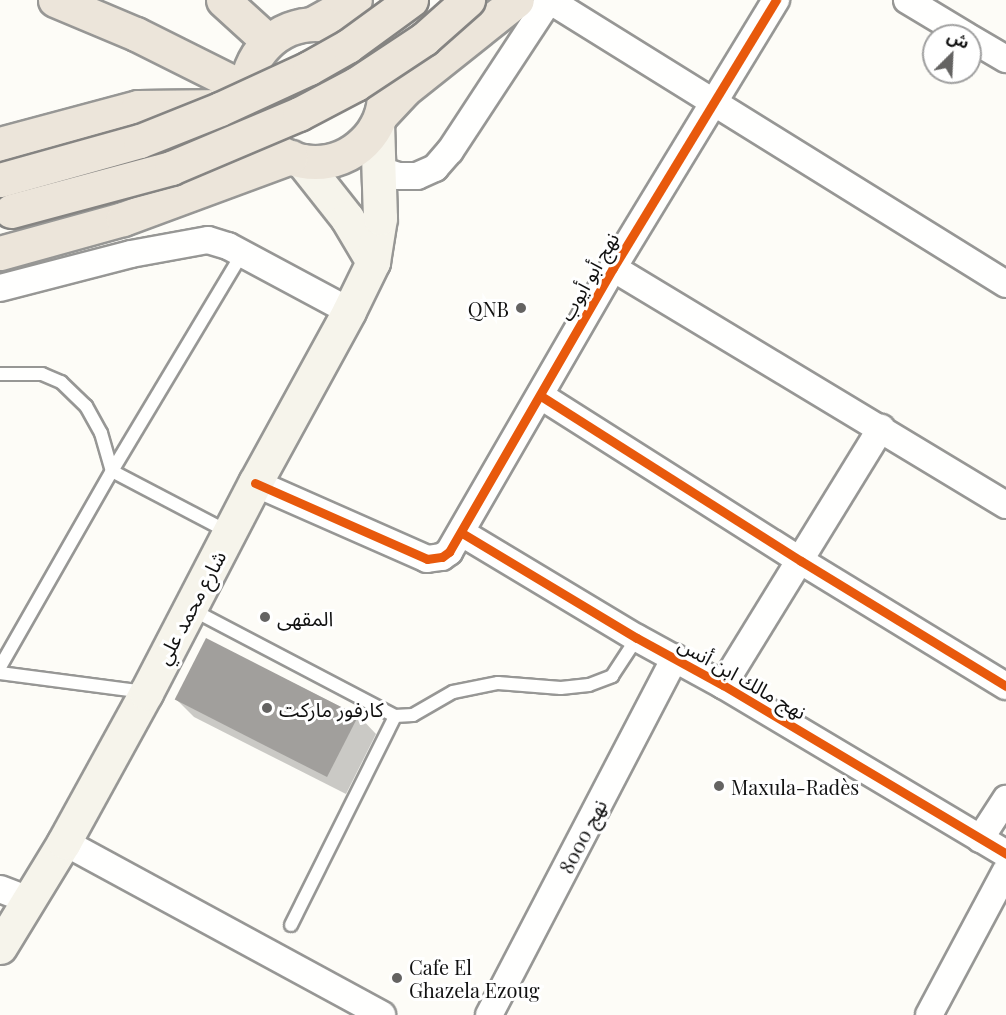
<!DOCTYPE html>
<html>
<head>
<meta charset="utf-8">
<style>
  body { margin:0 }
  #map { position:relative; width:1006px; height:1015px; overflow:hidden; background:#fdfcf7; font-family:"Playfair Display","Noto Sans Arabic",serif }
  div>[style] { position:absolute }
  .shadow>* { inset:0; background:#0003 }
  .building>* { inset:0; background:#a19f9c; transform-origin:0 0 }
  .roads { filter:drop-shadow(2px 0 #979795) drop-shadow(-2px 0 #979795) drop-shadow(0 2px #979795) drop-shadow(0 -2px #979795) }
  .service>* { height:12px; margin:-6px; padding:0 6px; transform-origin:6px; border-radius:6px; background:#fffffe }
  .minor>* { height:26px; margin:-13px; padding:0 13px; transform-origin:13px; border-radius:13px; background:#fffffe }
  .secondary>* { height:33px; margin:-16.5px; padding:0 16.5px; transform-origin:16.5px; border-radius:16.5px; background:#f6f4eb }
  .trunk>* { height:33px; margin:-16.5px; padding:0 16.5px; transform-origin:16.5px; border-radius:16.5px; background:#ece5da }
  .trunk>.ring { margin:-16.5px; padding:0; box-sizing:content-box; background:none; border:33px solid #ece5da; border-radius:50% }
  .bridges { filter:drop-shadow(2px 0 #858482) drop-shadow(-2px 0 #858482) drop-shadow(0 2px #858482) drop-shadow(0 -2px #858482) }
  .trunk-bridge>* { height:33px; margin:-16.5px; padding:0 16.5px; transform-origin:16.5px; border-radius:16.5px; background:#ece5da }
  .cycleway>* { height:9px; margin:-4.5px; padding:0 4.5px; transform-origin:4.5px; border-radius:4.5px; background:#e8590c }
  .dots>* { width:16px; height:16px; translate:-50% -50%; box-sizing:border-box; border:3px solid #fff; border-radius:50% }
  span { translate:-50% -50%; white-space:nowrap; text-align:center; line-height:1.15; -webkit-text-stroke:6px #fff; paint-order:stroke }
  .street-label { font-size:20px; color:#111 }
  .poi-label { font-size:20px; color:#111 }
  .right { translate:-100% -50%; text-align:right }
  .left { translate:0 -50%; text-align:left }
  .north { position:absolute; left:922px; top:24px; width:60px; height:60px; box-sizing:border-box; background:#fff; border:2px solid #a0a0a0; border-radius:50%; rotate:24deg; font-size:16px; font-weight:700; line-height:24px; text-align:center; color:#111 }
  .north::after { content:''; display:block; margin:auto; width:21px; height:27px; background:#646362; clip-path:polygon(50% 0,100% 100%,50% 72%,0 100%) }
</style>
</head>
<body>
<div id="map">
  <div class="shadow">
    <div style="clip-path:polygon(207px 640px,359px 716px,376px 734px,346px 794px,194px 717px,177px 700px)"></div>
  </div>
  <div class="building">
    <div style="left:206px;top:638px;width:171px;height:69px;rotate:27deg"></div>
  </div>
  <div class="roads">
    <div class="service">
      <div style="left:0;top:374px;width:42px"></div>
      <div style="left:42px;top:374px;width:21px;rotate:23deg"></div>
      <div style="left:61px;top:382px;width:35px;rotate:44deg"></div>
      <div style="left:86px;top:406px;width:31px;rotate:61deg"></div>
      <div style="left:101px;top:433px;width:40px;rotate:74deg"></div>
      <div style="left:112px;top:471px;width:131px;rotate:27.7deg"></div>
      <div style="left:191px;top:609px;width:230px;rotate:27.7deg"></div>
      <div style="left:395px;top:716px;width:18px;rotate:-3deg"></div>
      <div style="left:413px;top:715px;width:46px;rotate:-29.9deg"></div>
      <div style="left:453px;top:692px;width:46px;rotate:-11.3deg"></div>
      <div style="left:498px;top:683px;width:63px;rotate:4.5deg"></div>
      <div style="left:561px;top:688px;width:28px;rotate:-6deg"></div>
      <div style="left:589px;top:685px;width:25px;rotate:-21deg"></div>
      <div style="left:612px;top:676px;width:45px;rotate:-56.7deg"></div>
      <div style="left:0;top:667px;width:226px;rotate:-60.3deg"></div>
      <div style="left:112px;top:471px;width:253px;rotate:-59.1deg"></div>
      <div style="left:0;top:673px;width:146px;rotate:7.5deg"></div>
      <div style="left:291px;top:925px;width:233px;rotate:-63.5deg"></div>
    </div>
    <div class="minor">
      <div style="left:549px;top:0;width:538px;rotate:31.86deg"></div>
      <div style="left:907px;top:0;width:70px;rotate:31deg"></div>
      <div style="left:970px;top:38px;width:42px;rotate:30.3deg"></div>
      <div style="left:380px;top:170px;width:19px;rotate:18deg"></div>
      <div style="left:398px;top:176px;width:19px"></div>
      <div style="left:417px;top:176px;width:20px;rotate:-24deg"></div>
      <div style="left:435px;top:168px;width:23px;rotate:-49deg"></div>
      <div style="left:450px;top:151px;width:181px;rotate:-56.7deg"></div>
      <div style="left:613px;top:268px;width:459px;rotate:31.1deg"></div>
      <div style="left:0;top:288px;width:135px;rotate:-14.5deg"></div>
      <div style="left:131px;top:254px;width:78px;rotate:-10.3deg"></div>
      <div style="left:208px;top:240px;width:21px;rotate:17deg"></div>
      <div style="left:228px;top:246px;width:137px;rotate:28.2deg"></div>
      <div style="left:541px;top:396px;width:308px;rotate:32.4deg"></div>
      <div style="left:801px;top:561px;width:240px;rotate:31.4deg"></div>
      <div style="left:255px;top:483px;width:188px;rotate:23.8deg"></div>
      <div style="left:427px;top:559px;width:15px;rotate:-8deg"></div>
      <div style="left:442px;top:557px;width:9px;rotate:-36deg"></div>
      <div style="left:449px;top:552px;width:328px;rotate:-60deg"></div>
      <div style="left:613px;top:268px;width:314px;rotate:-58.7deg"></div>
      <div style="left:462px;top:533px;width:204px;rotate:31deg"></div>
      <div style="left:637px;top:638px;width:98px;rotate:28.7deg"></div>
      <div style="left:723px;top:685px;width:330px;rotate:30.8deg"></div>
      <div style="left:723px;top:685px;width:302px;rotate:-58.4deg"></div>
      <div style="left:980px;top:839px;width:48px;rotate:-57deg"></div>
      <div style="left:64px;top:842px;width:362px;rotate:28.5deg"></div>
      <div style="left:0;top:889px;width:30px;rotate:21deg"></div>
      <div style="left:489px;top:1015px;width:403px;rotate:-62.5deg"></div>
      <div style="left:929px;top:1015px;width:163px;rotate:-61.9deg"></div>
    </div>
    <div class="secondary">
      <div style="left:302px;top:161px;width:73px;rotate:51.7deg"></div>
      <div style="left:347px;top:218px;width:51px;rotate:59.4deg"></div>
      <div style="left:0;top:947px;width:123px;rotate:-58.6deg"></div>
      <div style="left:64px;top:842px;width:170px;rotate:-61.2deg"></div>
      <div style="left:146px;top:693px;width:237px;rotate:-62.6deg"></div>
      <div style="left:255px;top:483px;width:196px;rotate:-61.3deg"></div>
      <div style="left:349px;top:311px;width:55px;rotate:-63.9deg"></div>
      <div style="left:373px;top:262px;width:45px;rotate:-81deg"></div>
      <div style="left:380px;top:218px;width:93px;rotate:-91.8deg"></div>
    </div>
    <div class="trunk">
      <div style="left:55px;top:0;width:88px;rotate:22.8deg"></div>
      <div style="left:136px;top:34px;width:123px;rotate:26.6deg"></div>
      <div style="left:223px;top:0;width:59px;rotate:42.3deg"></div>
      <div style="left:312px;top:24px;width:49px;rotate:-29.2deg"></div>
      <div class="ring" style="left:246px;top:24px;width:105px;height:105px"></div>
      <div style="left:381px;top:115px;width:34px;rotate:-47deg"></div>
      <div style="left:404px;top:90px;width:144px;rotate:-38.5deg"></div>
      <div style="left:0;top:144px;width:143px;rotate:-15deg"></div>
      <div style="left:138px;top:107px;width:89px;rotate:-0.6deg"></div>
      <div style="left:0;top:253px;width:128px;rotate:-15.5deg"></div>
      <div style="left:123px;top:219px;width:179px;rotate:-20.3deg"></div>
    </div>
  </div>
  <div class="bridges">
    <div class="trunk-bridge">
      <div style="left:0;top:180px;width:145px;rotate:-15.6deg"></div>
      <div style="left:140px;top:141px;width:86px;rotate:-21.8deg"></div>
      <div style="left:220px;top:109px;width:98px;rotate:-24.7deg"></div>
      <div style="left:309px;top:68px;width:45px;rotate:-29.4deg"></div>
      <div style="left:348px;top:46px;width:78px;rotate:-36.1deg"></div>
      <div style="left:11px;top:211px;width:166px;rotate:-15deg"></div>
      <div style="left:171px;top:168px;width:139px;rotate:-22.9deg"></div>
      <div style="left:299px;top:114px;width:64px;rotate:-27.8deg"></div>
      <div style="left:356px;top:84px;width:82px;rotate:-33.5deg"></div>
      <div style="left:424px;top:39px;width:59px;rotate:-41.6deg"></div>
    </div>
  </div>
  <div class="cycleway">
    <div style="left:541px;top:396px;width:308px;rotate:32.4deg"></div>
    <div style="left:801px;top:561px;width:240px;rotate:31.4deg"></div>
    <div style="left:255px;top:483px;width:188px;rotate:23.8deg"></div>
    <div style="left:427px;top:559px;width:15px;rotate:-8deg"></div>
    <div style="left:442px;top:557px;width:9px;rotate:-36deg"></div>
    <div style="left:449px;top:552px;width:328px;rotate:-60deg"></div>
    <div style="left:613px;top:268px;width:314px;rotate:-58.7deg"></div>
    <div style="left:462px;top:533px;width:204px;rotate:31deg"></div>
    <div style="left:637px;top:638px;width:98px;rotate:28.7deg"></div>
    <div style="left:723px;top:685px;width:330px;rotate:30.8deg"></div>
  </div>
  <div class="dots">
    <div style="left:521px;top:308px;background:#646362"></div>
    <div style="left:265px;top:617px;background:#646362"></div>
    <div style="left:267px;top:708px;background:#646362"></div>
    <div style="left:719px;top:786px;background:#646362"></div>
    <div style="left:397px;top:978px;background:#646362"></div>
  </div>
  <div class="street-label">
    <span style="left:588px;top:276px;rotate:-60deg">نهج أبو أيوب</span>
    <span style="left:190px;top:607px;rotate:-62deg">شارع محمد علي</span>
    <span style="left:743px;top:677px;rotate:30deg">نهج مالك ابن أنس</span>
    <span style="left:582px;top:836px;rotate:-63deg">نهج 8000</span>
  </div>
  <div class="poi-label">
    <span class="right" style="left:509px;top:308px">QNB</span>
    <span class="left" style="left:277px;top:617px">المقهى</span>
    <span class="left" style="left:279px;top:708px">كارفور ماركت</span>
    <span class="left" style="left:731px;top:786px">Maxula-Radès</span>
    <span class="left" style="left:409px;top:978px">Cafe El<br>Ghazela Ezoug</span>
  </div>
  <div class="north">ش</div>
</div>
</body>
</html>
